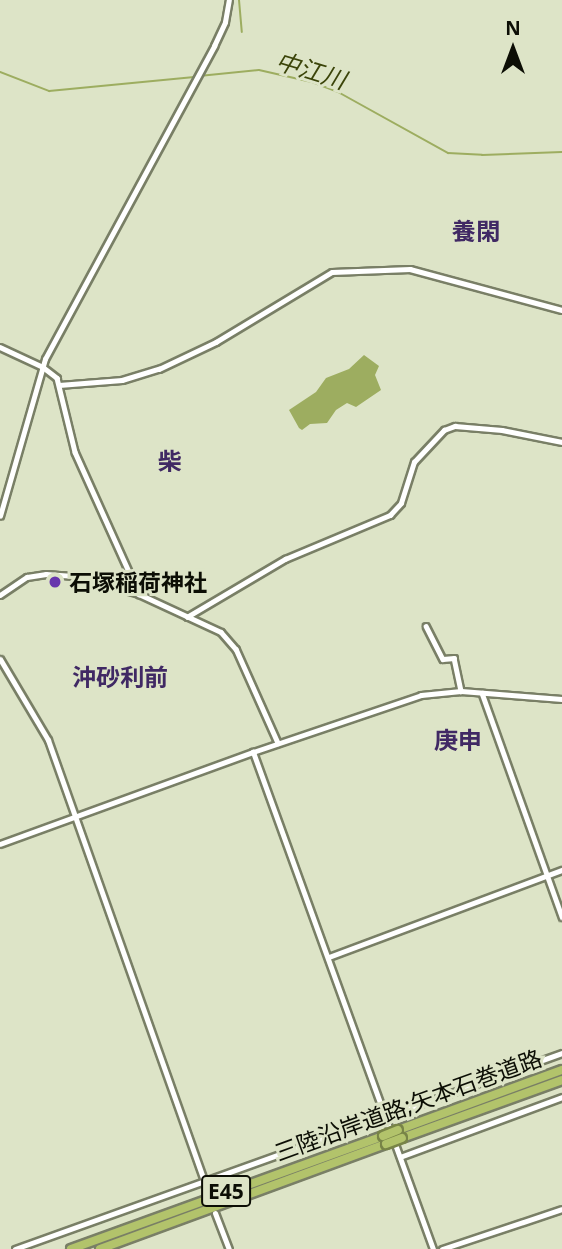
<!DOCTYPE html>
<html>
<head>
<meta charset="utf-8">
<style>
  body { margin:0 }
  #map { position:relative; width:562px; height:1249px; overflow:hidden; background:#dde4c7; font-family:"Noto Sans","Noto Sans JP",sans-serif }
  div>[style] { position:absolute }
  .water>* { inset:0; background:#9dad60 }
  .stream>* { height:2px; margin:-1px; padding:0 1px; transform-origin:1px; border-radius:1px; background:#9dad60 }
  .roads { filter:drop-shadow(2px 0 #797f66) drop-shadow(-2px 0 #797f66) drop-shadow(0 2px #797f66) drop-shadow(0 -2px #797f66) }
  .minor>* { height:4.5px; margin:-2.25px; padding:0 2.25px; transform-origin:2.25px; border-radius:2.25px; background:#fff }
  .tertiary>* { height:5px; margin:-2.5px; padding:0 2.5px; transform-origin:2.5px; border-radius:2.5px; background:#fff }
  .motorway>* { height:8px; margin:-4px; padding:0 4px; transform-origin:4px; border-radius:4px; background:#b2c36b }
  .bridges { filter:drop-shadow(2px 0 #788447) drop-shadow(-2px 0 #788447) drop-shadow(0 2px #788447) drop-shadow(0 -2px #788447) }
  .motorway-bridge>* { height:8px; margin:-4px; padding:0 4px; transform-origin:4px; border-radius:4px; background:#b2c36b }
  .dots>* { width:19px; height:19px; translate:-50% -50%; box-sizing:border-box; border:4px solid #dde4c7; border-radius:50% }
  span { translate:-50% -50%; white-space:nowrap; text-align:center; line-height:1.15; -webkit-text-stroke:6px #dde4c7; paint-order:stroke }
  .shield-label span { padding:2px 5px; background:#dde4c7; border:2px solid; border-radius:5px; -webkit-text-stroke-width:0 }
  .shield-label { font-size:21px; color:#0c0e05; font-weight:700 }
  .poi-label { font-size:23px; color:#0c0e05; font-weight:700 }
  .left { translate:0 -50%; text-align:left }
  .street-label { font-size:23px; color:#0c0e05 }
  .water-label { font-size:24px; color:#3b4409; font-style:italic }
  .neighbourhood-label { font-size:24px; color:#402964; font-weight:700 }
  .north { position:absolute; left:478px; top:14px; width:70px; height:70px; -webkit-text-stroke:5px #dde4c7; paint-order:stroke; rotate:0deg; font-size:19px; font-weight:700; line-height:28px; text-align:center; color:#0c0e05 }
  .north::after { content:''; display:block; margin:auto; width:24px; height:32px; background:#0c0e05; clip-path:polygon(50% 0,100% 100%,50% 72%,0 100%) }
</style>
</head>
<body>
<div id="map">
  <div class="water">
    <div style="clip-path:polygon(364px 355px,379px 366px,375px 375px,381px 390px,356px 407px,347px 403px,336px 410px,327px 423px,310px 424px,302px 430px,299px 428px,289px 410px,316px 392px,326px 378px,349px 369px)"></div>
  </div>
  <div class="stream">
    <div style="left:239px;top:0;width:32px;rotate:85deg"></div>
    <div style="left:0;top:72px;width:53px;rotate:21.2deg"></div>
    <div style="left:49px;top:91px;width:146px;rotate:-5.5deg"></div>
    <div style="left:199px;top:76px;width:60px;rotate:-5.7deg"></div>
    <div style="left:259px;top:70px;width:54px;rotate:12.8deg"></div>
    <div style="left:312px;top:82px;width:28px;rotate:21deg"></div>
    <div style="left:338px;top:92px;width:126px;rotate:29deg"></div>
    <div style="left:448px;top:153px;width:34px;rotate:3deg"></div>
    <div style="left:482px;top:155px;width:80px;rotate:-2.1deg"></div>
  </div>
  <div class="roads">
    <div class="minor">
      <div style="left:0;top:347px;width:47px;rotate:24.9deg"></div>
      <div style="left:43px;top:367px;width:18px;rotate:38deg"></div>
      <div style="left:57px;top:378px;width:76px;rotate:76.3deg"></div>
      <div style="left:75px;top:452px;width:156px;rotate:65.7deg"></div>
      <div style="left:59px;top:385px;width:63px;rotate:-4.5deg"></div>
      <div style="left:122px;top:380px;width:39px;rotate:-17deg"></div>
      <div style="left:159px;top:369px;width:63px;rotate:-25.3deg"></div>
      <div style="left:216px;top:342px;width:135px;rotate:-31.1deg"></div>
      <div style="left:332px;top:272px;width:78px;rotate:-2.2deg"></div>
      <div style="left:410px;top:269px;width:157px;rotate:15.1deg"></div>
      <div style="left:0;top:516px;width:163px;rotate:-74deg"></div>
      <div style="left:45px;top:359px;width:356px;rotate:-61.6deg"></div>
      <div style="left:214px;top:46px;width:26px;rotate:-65deg"></div>
      <div style="left:225px;top:22px;width:22px;rotate:-80deg"></div>
      <div style="left:0;top:595px;width:32px;rotate:-34deg"></div>
      <div style="left:27px;top:577px;width:19px;rotate:-9deg"></div>
      <div style="left:46px;top:574px;width:30px;rotate:4deg"></div>
      <div style="left:76px;top:576px;width:66px;rotate:15.9deg"></div>
      <div style="left:139px;top:594px;width:90px;rotate:24.9deg"></div>
      <div style="left:221px;top:632px;width:23px;rotate:49deg"></div>
      <div style="left:236px;top:649px;width:103px;rotate:65.9deg"></div>
      <div style="left:187px;top:617px;width:114px;rotate:-30.6deg"></div>
      <div style="left:285px;top:559px;width:114px;rotate:-22.7deg"></div>
      <div style="left:390px;top:515px;width:16px;rotate:-47deg"></div>
      <div style="left:401px;top:503px;width:43px;rotate:-72.4deg"></div>
      <div style="left:414px;top:462px;width:44px;rotate:-46.8deg"></div>
      <div style="left:444px;top:430px;width:12px;rotate:-20deg"></div>
      <div style="left:455px;top:426px;width:47px;rotate:4.9deg"></div>
      <div style="left:502px;top:430px;width:61px;rotate:11.3deg"></div>
      <div style="left:426px;top:626px;width:37px;rotate:63deg"></div>
      <div style="left:443px;top:659px;width:11px;rotate:-5deg"></div>
      <div style="left:454px;top:658px;width:34px;rotate:78deg"></div>
      <div style="left:482px;top:693px;width:238px;rotate:70.3deg"></div>
      <div style="left:0;top:844px;width:269px;rotate:-20deg"></div>
      <div style="left:329px;top:957px;width:249px;rotate:-20.5deg"></div>
      <div style="left:400px;top:1157px;width:173px;rotate:-20.3deg"></div>
      <div style="left:15px;top:1249px;width:581px;rotate:-19.71deg"></div>
    </div>
    <div class="tertiary">
      <div style="left:0;top:659px;width:94px;rotate:59.3deg"></div>
      <div style="left:48px;top:740px;width:479px;rotate:70.5deg"></div>
      <div style="left:215px;top:1213px;width:39px;rotate:69deg"></div>
      <div style="left:433px;top:1249px;width:529px;rotate:-109.91deg"></div>
      <div style="left:253px;top:752px;width:177px;rotate:-18.7deg"></div>
      <div style="left:421px;top:695px;width:40px;rotate:-5.7deg"></div>
      <div style="left:461px;top:691px;width:101px;rotate:4.5deg"></div>
      <div style="left:442px;top:1249px;width:126px;rotate:-18.4deg"></div>
    </div>
    <div class="motorway">
      <div style="left:398px;top:1130px;width:175px;rotate:-20.1deg"></div>
      <div style="left:402px;top:1138px;width:170px;rotate:-19.9deg"></div>
      <div style="left:71px;top:1249px;width:332px;rotate:-19.9deg"></div>
      <div style="left:100px;top:1249px;width:305px;rotate:-20.2deg"></div>
    </div>
  </div>
  <div class="bridges">
    <div class="motorway-bridge">
      <div style="left:383px;top:1136px;width:16px;rotate:-22deg"></div>
      <div style="left:386px;top:1144px;width:17px;rotate:-21deg"></div>
    </div>
  </div>
  <div class="dots">
    <div style="left:55px;top:582px;background:#6836ad"></div>
  </div>
  <div class="shield-label">
    <span style="left:226px;top:1191px">E45</span>
  </div>
  <div class="poi-label">
    <span class="left" style="left:69px;top:582px">石塚稲荷神社</span>
  </div>
  <div class="street-label">
    <span style="left:408px;top:1105px;rotate:-20deg">三陸沿岸道路;矢本石巻道路</span>
  </div>
  <div class="water-label">
    <span style="left:311px;top:70px;rotate:17deg">中江川</span>
  </div>
  <div class="neighbourhood-label">
    <span style="left:476px;top:231px">養閑</span>
    <span style="left:170px;top:461px">柴</span>
    <span style="left:120px;top:677px">沖砂利前</span>
    <span style="left:458px;top:740px">庚申</span>
  </div>
  <div class="north">N</div>
</div>
</body>
</html>
